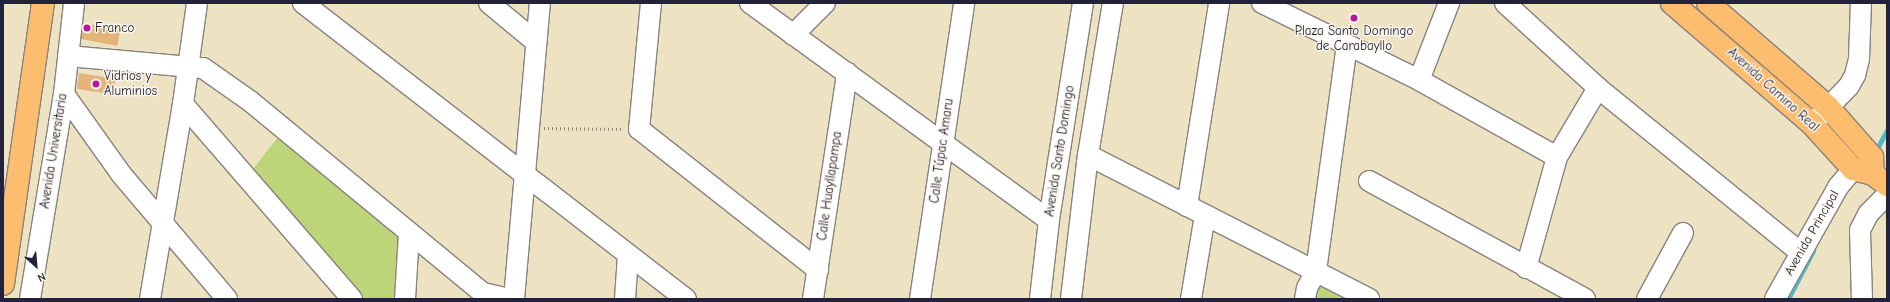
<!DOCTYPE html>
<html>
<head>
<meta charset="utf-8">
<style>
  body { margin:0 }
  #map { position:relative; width:1890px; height:302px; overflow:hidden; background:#ede3c3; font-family:"Comic Neue",sans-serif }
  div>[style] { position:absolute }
  .green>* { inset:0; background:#bdd479 }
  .stream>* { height:4.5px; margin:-2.25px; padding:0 2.25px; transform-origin:2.25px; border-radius:2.25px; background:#4fbacb }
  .building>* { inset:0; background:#e4b47b; transform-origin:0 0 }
  .path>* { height:2.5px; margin-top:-1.25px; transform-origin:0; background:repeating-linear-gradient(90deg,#88827f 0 1px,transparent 0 4px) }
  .roads { filter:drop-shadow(1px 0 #88827f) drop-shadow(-1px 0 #88827f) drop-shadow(0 1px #88827f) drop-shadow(0 -1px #88827f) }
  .minor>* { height:20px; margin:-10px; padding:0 10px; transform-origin:10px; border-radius:10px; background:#fff }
  .major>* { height:22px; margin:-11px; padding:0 11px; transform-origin:11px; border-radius:11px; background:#fcbd6f }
  .dots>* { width:11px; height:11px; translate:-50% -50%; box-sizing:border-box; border:2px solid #fbf7ec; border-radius:50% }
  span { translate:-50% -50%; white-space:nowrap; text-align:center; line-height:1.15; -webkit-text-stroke:3px #fbf7ec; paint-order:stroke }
  .poi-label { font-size:13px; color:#22223b }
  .left { translate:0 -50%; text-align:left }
  .street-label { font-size:13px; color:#22223b }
  .frame { position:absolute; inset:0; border:4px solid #22223b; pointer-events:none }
  .north { position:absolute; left:16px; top:246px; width:40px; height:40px; -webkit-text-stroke:3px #fbf7ec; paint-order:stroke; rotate:154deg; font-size:11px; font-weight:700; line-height:16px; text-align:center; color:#22223b }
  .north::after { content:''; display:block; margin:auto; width:14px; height:18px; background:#22223b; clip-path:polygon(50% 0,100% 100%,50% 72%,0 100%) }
</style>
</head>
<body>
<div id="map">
  <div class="green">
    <div style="clip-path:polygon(282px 132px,402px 235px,399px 299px,359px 299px,249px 174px)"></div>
    <div style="clip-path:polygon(1319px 282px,1351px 299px,1315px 299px)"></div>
  </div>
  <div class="stream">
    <div style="left:1875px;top:152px;width:25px;rotate:-61deg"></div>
    <div style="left:1788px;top:299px;width:54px;rotate:-62.5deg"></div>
  </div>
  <div class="building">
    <div style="left:83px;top:23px;width:38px;height:16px;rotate:11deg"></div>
    <div style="left:79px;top:73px;width:37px;height:16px;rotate:9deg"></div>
  </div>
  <div class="path">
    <div style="left:544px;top:128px;width:79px;rotate:0.7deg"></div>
  </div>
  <div class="roads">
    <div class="minor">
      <div style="left:303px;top:3px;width:484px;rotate:37.7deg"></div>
      <div style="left:489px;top:3px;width:61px;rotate:39.7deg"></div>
      <div style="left:651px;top:3px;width:127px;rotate:95.4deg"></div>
      <div style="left:639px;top:129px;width:228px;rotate:38.2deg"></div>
      <div style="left:750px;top:3px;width:369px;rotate:36deg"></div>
      <div style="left:1262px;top:3px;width:175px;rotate:26.1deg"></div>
      <div style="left:1419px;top:80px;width:158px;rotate:29.2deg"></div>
      <div style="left:1505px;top:3px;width:126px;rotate:42.4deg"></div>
      <div style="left:1598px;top:88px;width:260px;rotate:39.1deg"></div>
      <div style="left:793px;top:35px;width:45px;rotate:-45deg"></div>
      <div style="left:68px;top:56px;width:136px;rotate:5.1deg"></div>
      <div style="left:203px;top:68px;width:57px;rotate:35.1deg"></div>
      <div style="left:250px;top:101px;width:302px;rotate:39.5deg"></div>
      <div style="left:483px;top:293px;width:26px;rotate:13deg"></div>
      <div style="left:1419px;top:80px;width:83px;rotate:-68.7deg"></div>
      <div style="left:64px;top:94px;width:98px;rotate:54.5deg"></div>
      <div style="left:121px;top:174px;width:164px;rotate:49.7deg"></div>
      <div style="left:183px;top:104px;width:258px;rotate:49.1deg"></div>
      <div style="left:1817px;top:119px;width:46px;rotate:-45.9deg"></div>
      <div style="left:1849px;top:86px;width:13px;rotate:-61deg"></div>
      <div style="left:1855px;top:75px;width:16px;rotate:-76deg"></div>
      <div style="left:1859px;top:59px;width:56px;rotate:-88deg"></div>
      <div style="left:1088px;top:155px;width:316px;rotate:27.1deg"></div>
      <div style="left:1369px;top:181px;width:246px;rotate:28.6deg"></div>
      <div style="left:1187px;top:206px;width:206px;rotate:-81deg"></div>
      <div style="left:1526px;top:268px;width:115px;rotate:-74.4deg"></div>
      <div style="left:1557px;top:157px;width:80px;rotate:-59.3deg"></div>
      <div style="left:30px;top:299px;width:208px;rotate:-80.6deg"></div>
      <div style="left:64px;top:94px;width:92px;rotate:-83.7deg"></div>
      <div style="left:150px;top:299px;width:198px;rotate:-80.4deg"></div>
      <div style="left:183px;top:104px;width:102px;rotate:-82.1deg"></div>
      <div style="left:405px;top:299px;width:65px;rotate:-86.5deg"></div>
      <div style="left:514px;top:299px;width:297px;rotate:-85deg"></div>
      <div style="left:625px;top:299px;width:44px;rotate:-86.1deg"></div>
      <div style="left:813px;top:299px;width:229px;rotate:-81.4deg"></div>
      <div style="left:920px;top:299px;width:299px;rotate:-81.5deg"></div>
      <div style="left:1040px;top:299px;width:80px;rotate:-83.5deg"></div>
      <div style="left:1049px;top:220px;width:220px;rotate:-81.1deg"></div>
      <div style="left:1071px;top:299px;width:145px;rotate:-83.3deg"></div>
      <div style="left:1088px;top:155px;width:154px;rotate:-80.7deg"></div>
      <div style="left:1191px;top:299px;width:85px;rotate:-80.5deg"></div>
      <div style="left:1305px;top:299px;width:11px;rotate:-80deg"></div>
      <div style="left:1307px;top:288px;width:19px;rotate:-62deg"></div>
      <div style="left:1316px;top:271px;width:228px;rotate:-82.2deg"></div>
      <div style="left:1647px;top:299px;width:75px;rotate:-61.4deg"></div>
      <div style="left:1775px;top:299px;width:129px;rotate:-60.6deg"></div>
      <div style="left:1838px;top:187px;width:23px;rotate:-50deg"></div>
      <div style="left:1862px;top:299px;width:69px;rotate:-91.7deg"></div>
      <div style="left:1860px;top:230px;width:18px;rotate:-63deg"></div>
      <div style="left:1868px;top:214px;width:27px;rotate:-45deg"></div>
    </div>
    <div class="major">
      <div style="left:1672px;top:3px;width:185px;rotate:40.8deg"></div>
      <div style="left:1812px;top:124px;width:61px;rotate:47.7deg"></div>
      <div style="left:1853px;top:169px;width:21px;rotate:14deg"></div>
      <div style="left:1873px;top:174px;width:18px;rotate:38deg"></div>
      <div style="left:1708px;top:3px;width:159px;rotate:40.9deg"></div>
      <div style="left:1828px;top:107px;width:67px;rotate:48.7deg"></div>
      <div style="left:1872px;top:157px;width:17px;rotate:87deg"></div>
      <div style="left:3px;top:284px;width:284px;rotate:-81.9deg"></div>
    </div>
  </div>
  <div class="dots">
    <div style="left:1354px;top:18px;background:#b5179e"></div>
    <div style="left:87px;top:28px;background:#b5179e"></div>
    <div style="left:96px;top:84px;background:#b5179e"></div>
  </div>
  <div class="poi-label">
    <span class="left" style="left:95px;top:28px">Franco</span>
    <span style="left:1354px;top:39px">Plaza Santo Domingo<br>de Carabayllo</span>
    <span class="left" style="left:104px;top:84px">Vidrios y<br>Aluminios</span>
  </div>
  <div class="street-label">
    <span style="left:1773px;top:90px;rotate:42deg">Avenida Camino Real</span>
    <span style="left:54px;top:151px;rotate:-81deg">Avenida Universitaria</span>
    <span style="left:942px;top:151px;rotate:-82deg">Calle Túpac Amaru</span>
    <span style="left:1060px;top:151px;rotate:-81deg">Avenida Santo Domingo</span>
    <span style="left:830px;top:186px;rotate:-82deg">Calle Huayllapampa</span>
    <span style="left:1812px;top:233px;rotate:-60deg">Avenida Principal</span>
  </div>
  <div class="frame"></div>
  <div class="north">N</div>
</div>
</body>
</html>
